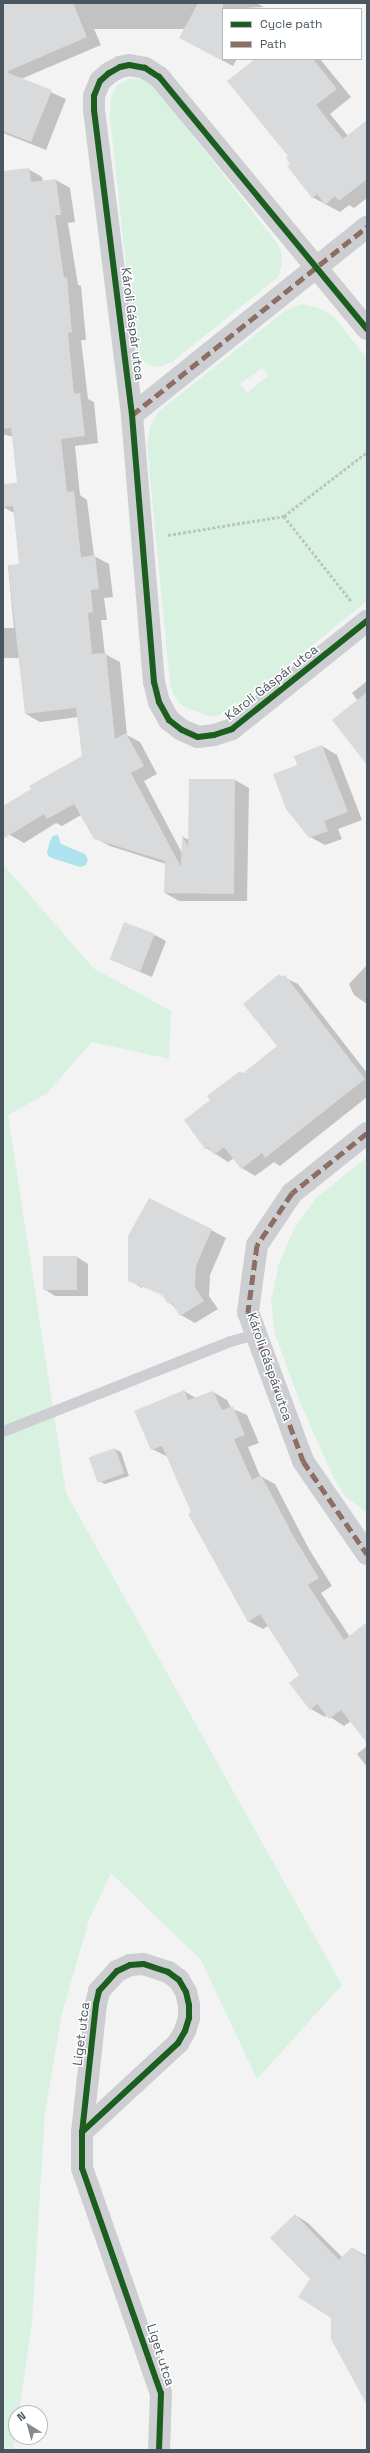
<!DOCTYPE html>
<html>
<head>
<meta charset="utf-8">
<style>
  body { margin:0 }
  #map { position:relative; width:370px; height:2453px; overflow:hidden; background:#f3f3f3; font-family:"Space Grotesk",sans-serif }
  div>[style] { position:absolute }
  .green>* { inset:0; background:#d8f1e1 }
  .water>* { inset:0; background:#ade2ee }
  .shadow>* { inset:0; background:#0003 }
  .building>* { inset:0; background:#d9dadb; transform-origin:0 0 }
  .path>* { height:2.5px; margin-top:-1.25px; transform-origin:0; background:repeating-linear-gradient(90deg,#bbc6c3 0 3px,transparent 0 5px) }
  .service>* { height:11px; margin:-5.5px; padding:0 5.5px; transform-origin:5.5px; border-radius:5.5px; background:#ccced1 }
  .minor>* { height:22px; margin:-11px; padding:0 11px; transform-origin:11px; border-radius:11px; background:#ccced1 }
  .quiet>* { height:5px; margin-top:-2.5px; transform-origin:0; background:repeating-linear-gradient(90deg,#8d6e63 0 10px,transparent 0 15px) }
  .cycleway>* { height:6px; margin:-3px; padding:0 3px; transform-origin:3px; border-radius:3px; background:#1b5e20 }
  span { translate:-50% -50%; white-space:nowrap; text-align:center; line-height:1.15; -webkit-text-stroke:3px #fff; paint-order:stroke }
  .street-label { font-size:13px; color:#49565f }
  .frame { position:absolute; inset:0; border:4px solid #49565f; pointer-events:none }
  .legend { position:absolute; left:222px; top:8px; width:140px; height:52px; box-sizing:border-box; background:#fff; border:1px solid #b6bbbf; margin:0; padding:5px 7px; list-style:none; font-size:12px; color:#49565f }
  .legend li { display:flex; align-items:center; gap:8px; height:20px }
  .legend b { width:20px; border:1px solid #b6bbbf }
  .north { position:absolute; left:8px; top:2405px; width:40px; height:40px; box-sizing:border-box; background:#fff; border:1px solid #b6bbbf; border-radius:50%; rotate:323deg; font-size:11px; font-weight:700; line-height:16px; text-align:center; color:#49565f }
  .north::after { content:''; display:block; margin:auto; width:14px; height:18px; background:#848d93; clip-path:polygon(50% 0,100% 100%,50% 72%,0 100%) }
</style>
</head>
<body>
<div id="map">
  <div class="green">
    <div style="clip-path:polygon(128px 79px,141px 79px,154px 87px,277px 243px,281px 252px,282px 264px,278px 277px,172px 362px,159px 367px,149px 365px,139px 358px,135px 350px,110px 117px,111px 97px,116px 86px)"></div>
    <div style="clip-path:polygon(evenodd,301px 304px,319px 308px,333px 316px,367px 358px,367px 601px,229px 712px,211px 717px,182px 706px,173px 694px,170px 683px,147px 446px,150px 427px,158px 412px,286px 310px,301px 304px,262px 368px,268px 376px,247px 393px,240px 384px,262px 368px)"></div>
    <div style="clip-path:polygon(3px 864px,93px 968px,171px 1011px,169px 1059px,92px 1042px,46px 1094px,8px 1115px,66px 1493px,342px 1985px,257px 2079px,201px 1960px,111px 1873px,89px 1920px,62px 2013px,45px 2112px,32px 2322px,19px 2413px,16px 2413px,14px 2450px,3px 2450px)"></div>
    <div style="clip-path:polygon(367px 1157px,367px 1513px,345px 1496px,332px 1474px,299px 1400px,275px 1334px,271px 1302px,279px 1263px,294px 1229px,315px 1199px)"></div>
  </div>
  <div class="water">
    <div style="clip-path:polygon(58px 835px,61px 844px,85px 854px,88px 860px,86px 865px,80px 867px,49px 857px,47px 852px,50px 841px,53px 836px)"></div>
  </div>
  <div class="shadow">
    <div style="clip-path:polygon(10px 3px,256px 3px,264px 7px,223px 9px,223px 59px,237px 59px,233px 66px,192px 44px,185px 29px,94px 29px,101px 45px,21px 79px,66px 99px,46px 150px,3px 133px,3px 6px)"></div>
    <div style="clip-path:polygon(257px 59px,320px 59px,351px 97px,330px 114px,348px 136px,367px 121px,367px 198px,354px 208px,349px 205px,340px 212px,312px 197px,292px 164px)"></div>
    <div style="clip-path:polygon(28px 169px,42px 177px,43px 182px,56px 180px,70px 188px,75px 222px,68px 223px,78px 285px,81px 286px,86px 340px,81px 340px,88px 399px,94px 402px,98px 443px,75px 446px,80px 495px,87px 500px,94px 556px,109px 564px,113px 597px,104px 598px,107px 620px,101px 620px,105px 654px,120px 662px,127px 735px,140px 742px,157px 774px,144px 781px,182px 853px,183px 837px,189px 840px,235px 780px,249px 788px,247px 901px,179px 901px,165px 893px,166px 864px,110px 846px,95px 838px,81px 815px,62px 826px,56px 823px,24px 843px,10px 835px,3px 824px,3px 807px,84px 757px,78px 717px,40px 722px,26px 714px,20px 658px,3px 658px,3px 628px,14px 628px,8px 566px,20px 565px,14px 513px,3px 507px,3px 485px,18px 483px,13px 437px,3px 434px,3px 172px)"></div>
    <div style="clip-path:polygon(367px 681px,367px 763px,358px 701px,352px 693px)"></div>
    <div style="clip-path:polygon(322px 746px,337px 755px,362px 820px,338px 829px,342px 839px,325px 845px,310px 837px,298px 765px)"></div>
    <div style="clip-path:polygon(155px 935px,166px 941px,152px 977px,112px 960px)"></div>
    <div style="clip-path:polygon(367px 965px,367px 1004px,354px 995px,349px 984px)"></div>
    <div style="clip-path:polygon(279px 975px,298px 984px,367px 1073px,367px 1097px,280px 1166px,274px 1162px,255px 1176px,242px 1168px,234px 1158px,228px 1162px,206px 1148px,212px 1100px,240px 1072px,244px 1074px,279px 1046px)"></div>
    <div style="clip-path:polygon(211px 1230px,226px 1238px,210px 1275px,209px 1296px,218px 1309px,195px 1323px,181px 1315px,166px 1298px,143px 1288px,167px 1298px,168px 1296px,142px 1285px,142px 1288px,129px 1280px)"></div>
    <div style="clip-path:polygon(77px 1257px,88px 1264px,88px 1296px,55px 1296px,44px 1289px)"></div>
    <div style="clip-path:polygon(184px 1391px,196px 1398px,213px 1392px,227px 1400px,231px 1408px,247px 1415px,259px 1443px,248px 1447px,260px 1476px,275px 1484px,309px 1549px,332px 1586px,321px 1593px,350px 1637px,367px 1631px,367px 1741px,351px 1721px,344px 1726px,327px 1715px,325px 1717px,311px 1709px,301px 1676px,268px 1626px,263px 1629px,248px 1621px,192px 1512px,168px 1457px,152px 1449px)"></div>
    <div style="clip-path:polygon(115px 1449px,121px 1452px,129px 1476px,105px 1484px,99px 1481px)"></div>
    <div style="clip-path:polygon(367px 1746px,367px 1767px,357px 1754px)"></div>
    <div style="clip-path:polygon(295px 2215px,308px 2223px,343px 2258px,352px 2248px,367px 2256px,367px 2401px,332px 2318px)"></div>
  </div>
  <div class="building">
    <div style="clip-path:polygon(3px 3px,73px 3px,87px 37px,6px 72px,52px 90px,31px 142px,3px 131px)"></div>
    <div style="clip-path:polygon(198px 3px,223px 3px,223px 61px,179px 38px)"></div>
    <div style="clip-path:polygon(255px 59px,313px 59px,337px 89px,316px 105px,343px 139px,367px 120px,367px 179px,339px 201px,335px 196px,325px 205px,317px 194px,312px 198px,287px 166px,290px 164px,286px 158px,288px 156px,227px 81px)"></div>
    <div style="clip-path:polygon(29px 168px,31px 182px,56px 179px,61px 215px,55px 215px,64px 278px,67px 277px,72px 332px,68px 333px,74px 394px,80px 393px,85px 436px,61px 439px,67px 492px,74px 491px,81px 557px,95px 555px,99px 589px,91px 590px,93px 612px,88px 613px,92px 654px,106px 653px,115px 739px,126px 733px,144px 766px,131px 773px,181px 867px,182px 835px,188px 846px,189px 779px,235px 779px,234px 894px,164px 893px,165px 861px,94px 839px,74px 804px,47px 819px,44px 814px,3px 839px,3px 806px,31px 789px,29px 786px,82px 756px,76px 708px,25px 714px,8px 565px,19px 564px,13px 506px,3px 507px,3px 484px,17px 483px,11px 428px,3px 429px,3px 171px)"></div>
    <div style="clip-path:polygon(367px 692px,367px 765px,332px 720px)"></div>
    <div style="clip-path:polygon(322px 745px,348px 812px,324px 821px,328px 831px,309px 838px,286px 809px,273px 774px,297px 765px,294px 756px)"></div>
    <div style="left:124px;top:922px;width:33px;height:40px;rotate:21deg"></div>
    <div style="clip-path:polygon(279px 974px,282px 977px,285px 975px,365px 1079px,265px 1158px,262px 1153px,241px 1169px,224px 1147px,214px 1155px,208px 1147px,205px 1149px,184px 1120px,210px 1100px,207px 1096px,240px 1071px,242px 1074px,277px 1046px,243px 1004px)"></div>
    <div style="clip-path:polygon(149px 1198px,212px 1229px,196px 1266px,195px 1287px,204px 1301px,180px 1316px,171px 1302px,168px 1304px,163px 1295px,128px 1281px,128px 1236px)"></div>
    <div style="left:43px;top:1256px;width:34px;height:34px"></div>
    <div style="clip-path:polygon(184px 1390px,188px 1400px,213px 1391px,222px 1410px,233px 1406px,245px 1435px,234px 1439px,252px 1480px,261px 1475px,295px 1539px,319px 1578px,308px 1585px,344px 1640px,367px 1622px,367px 1743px,341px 1710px,329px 1719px,317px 1704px,310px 1710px,289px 1683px,299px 1675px,260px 1614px,248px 1622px,188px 1514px,191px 1512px,162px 1446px,151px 1450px,134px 1411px)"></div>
    <div style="left:115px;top:1448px;width:27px;height:28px;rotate:70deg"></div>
    <div style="clip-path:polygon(295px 2214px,339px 2260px,352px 2247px,367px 2258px,367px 2405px,331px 2339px,331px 2318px,298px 2297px,310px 2279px,270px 2238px)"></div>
  </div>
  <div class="path">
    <div style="left:284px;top:516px;width:110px;rotate:51.7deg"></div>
    <div style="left:168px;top:535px;width:118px;rotate:-9.3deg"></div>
    <div style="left:284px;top:516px;width:105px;rotate:-37.6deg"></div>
  </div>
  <div class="service">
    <div style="left:3px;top:1431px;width:244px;rotate:-21.6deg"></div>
    <div style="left:230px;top:1341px;width:27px;rotate:-15deg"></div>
  </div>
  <div class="minor">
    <div style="left:367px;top:329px;width:327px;rotate:-129.5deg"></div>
    <div style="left:159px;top:77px;width:17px;rotate:-147deg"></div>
    <div style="left:145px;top:68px;width:16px;rotate:-169deg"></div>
    <div style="left:129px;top:65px;width:9px;rotate:167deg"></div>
    <div style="left:120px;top:67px;width:13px;rotate:151deg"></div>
    <div style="left:109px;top:73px;width:12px;rotate:138deg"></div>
    <div style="left:100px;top:81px;width:16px;rotate:112deg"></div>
    <div style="left:94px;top:96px;width:14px;rotate:90deg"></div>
    <div style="left:94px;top:110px;width:307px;rotate:82.9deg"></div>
    <div style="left:132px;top:415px;width:268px;rotate:85.3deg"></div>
    <div style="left:154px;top:682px;width:21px;rotate:76deg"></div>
    <div style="left:159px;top:702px;width:21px;rotate:61deg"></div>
    <div style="left:169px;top:720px;width:16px;rotate:38deg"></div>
    <div style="left:182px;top:730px;width:17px;rotate:24deg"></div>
    <div style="left:198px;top:737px;width:16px;rotate:-7deg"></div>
    <div style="left:214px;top:735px;width:19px;rotate:-18deg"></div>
    <div style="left:232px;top:729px;width:173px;rotate:-38.7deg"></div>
    <div style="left:132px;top:415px;width:301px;rotate:-38.7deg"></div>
    <div style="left:367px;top:1133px;width:96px;rotate:141.3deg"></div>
    <div style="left:292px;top:1193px;width:63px;rotate:123.9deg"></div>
    <div style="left:257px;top:1245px;width:68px;rotate:97.7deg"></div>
    <div style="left:248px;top:1312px;width:159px;rotate:69.7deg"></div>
    <div style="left:303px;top:1461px;width:113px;rotate:55.5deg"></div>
    <div style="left:82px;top:2132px;width:131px;rotate:-42.8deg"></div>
    <div style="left:178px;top:2043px;width:14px;rotate:-60deg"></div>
    <div style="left:185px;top:2031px;width:14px;rotate:-73deg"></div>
    <div style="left:189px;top:2018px;width:13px;rotate:-90deg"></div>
    <div style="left:189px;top:2005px;width:13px;rotate:-103deg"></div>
    <div style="left:186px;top:1992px;width:14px;rotate:-120deg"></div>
    <div style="left:179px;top:1980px;width:14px;rotate:-144deg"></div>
    <div style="left:168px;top:1972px;width:26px;rotate:-162deg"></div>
    <div style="left:143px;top:1964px;width:13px;rotate:176deg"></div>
    <div style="left:130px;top:1965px;width:14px;rotate:155deg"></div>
    <div style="left:117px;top:1971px;width:27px;rotate:132deg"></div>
    <div style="left:99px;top:1991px;width:13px;rotate:103deg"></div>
    <div style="left:96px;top:2004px;width:129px;rotate:96.2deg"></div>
    <div style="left:82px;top:2132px;width:36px;rotate:90deg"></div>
    <div style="left:82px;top:2168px;width:238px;rotate:70.7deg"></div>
    <div style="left:161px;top:2393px;width:57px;rotate:92deg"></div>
  </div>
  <div class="quiet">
    <div style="left:132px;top:415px;width:301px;rotate:-38.7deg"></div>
    <div style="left:367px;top:1133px;width:96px;rotate:141.3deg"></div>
    <div style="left:292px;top:1193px;width:63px;rotate:123.9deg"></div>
    <div style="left:257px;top:1245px;width:68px;rotate:97.7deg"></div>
    <div style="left:248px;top:1312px;width:159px;rotate:69.7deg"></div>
    <div style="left:303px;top:1461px;width:113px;rotate:55.5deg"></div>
  </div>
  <div class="cycleway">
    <div style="left:367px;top:329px;width:327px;rotate:-129.5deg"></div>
    <div style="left:159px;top:77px;width:17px;rotate:-147deg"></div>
    <div style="left:145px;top:68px;width:16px;rotate:-169deg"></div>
    <div style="left:129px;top:65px;width:9px;rotate:167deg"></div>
    <div style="left:120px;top:67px;width:13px;rotate:151deg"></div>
    <div style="left:109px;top:73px;width:12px;rotate:138deg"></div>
    <div style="left:100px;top:81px;width:16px;rotate:112deg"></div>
    <div style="left:94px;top:96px;width:14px;rotate:90deg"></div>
    <div style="left:94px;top:110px;width:307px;rotate:82.9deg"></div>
    <div style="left:132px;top:415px;width:268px;rotate:85.3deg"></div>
    <div style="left:154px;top:682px;width:21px;rotate:76deg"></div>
    <div style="left:159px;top:702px;width:21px;rotate:61deg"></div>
    <div style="left:169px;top:720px;width:16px;rotate:38deg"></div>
    <div style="left:182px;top:730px;width:17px;rotate:24deg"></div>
    <div style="left:198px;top:737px;width:16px;rotate:-7deg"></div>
    <div style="left:214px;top:735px;width:19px;rotate:-18deg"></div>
    <div style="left:232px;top:729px;width:173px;rotate:-38.7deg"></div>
    <div style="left:82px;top:2132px;width:131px;rotate:-42.8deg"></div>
    <div style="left:178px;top:2043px;width:14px;rotate:-60deg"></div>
    <div style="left:185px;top:2031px;width:14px;rotate:-73deg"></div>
    <div style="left:189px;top:2018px;width:13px;rotate:-90deg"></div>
    <div style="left:189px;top:2005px;width:13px;rotate:-103deg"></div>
    <div style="left:186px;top:1992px;width:14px;rotate:-120deg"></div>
    <div style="left:179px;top:1980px;width:14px;rotate:-144deg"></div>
    <div style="left:168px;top:1972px;width:26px;rotate:-162deg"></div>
    <div style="left:143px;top:1964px;width:13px;rotate:176deg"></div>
    <div style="left:130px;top:1965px;width:14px;rotate:155deg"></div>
    <div style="left:117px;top:1971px;width:27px;rotate:132deg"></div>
    <div style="left:99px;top:1991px;width:13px;rotate:103deg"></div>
    <div style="left:96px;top:2004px;width:129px;rotate:96.2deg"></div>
    <div style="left:82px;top:2132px;width:36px;rotate:90deg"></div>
    <div style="left:82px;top:2168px;width:238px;rotate:70.7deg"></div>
    <div style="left:161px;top:2393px;width:57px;rotate:92deg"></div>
  </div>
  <div class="street-label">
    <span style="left:132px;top:324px;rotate:83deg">Károli Gáspár utca</span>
    <span style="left:272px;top:683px;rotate:-38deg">Károli Gáspár utca</span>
    <span style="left:269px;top:1367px;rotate:71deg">Károli Gáspár utca</span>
    <span style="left:82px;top:2034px;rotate:-83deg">Liget utca</span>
    <span style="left:160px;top:2355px;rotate:72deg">Liget utca</span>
  </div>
  <div class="frame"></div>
  <ul class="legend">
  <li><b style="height:5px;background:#1b5e20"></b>Cycle path</li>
  <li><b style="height:5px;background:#8d6e63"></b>Path</li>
  </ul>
  <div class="north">N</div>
</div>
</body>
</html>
